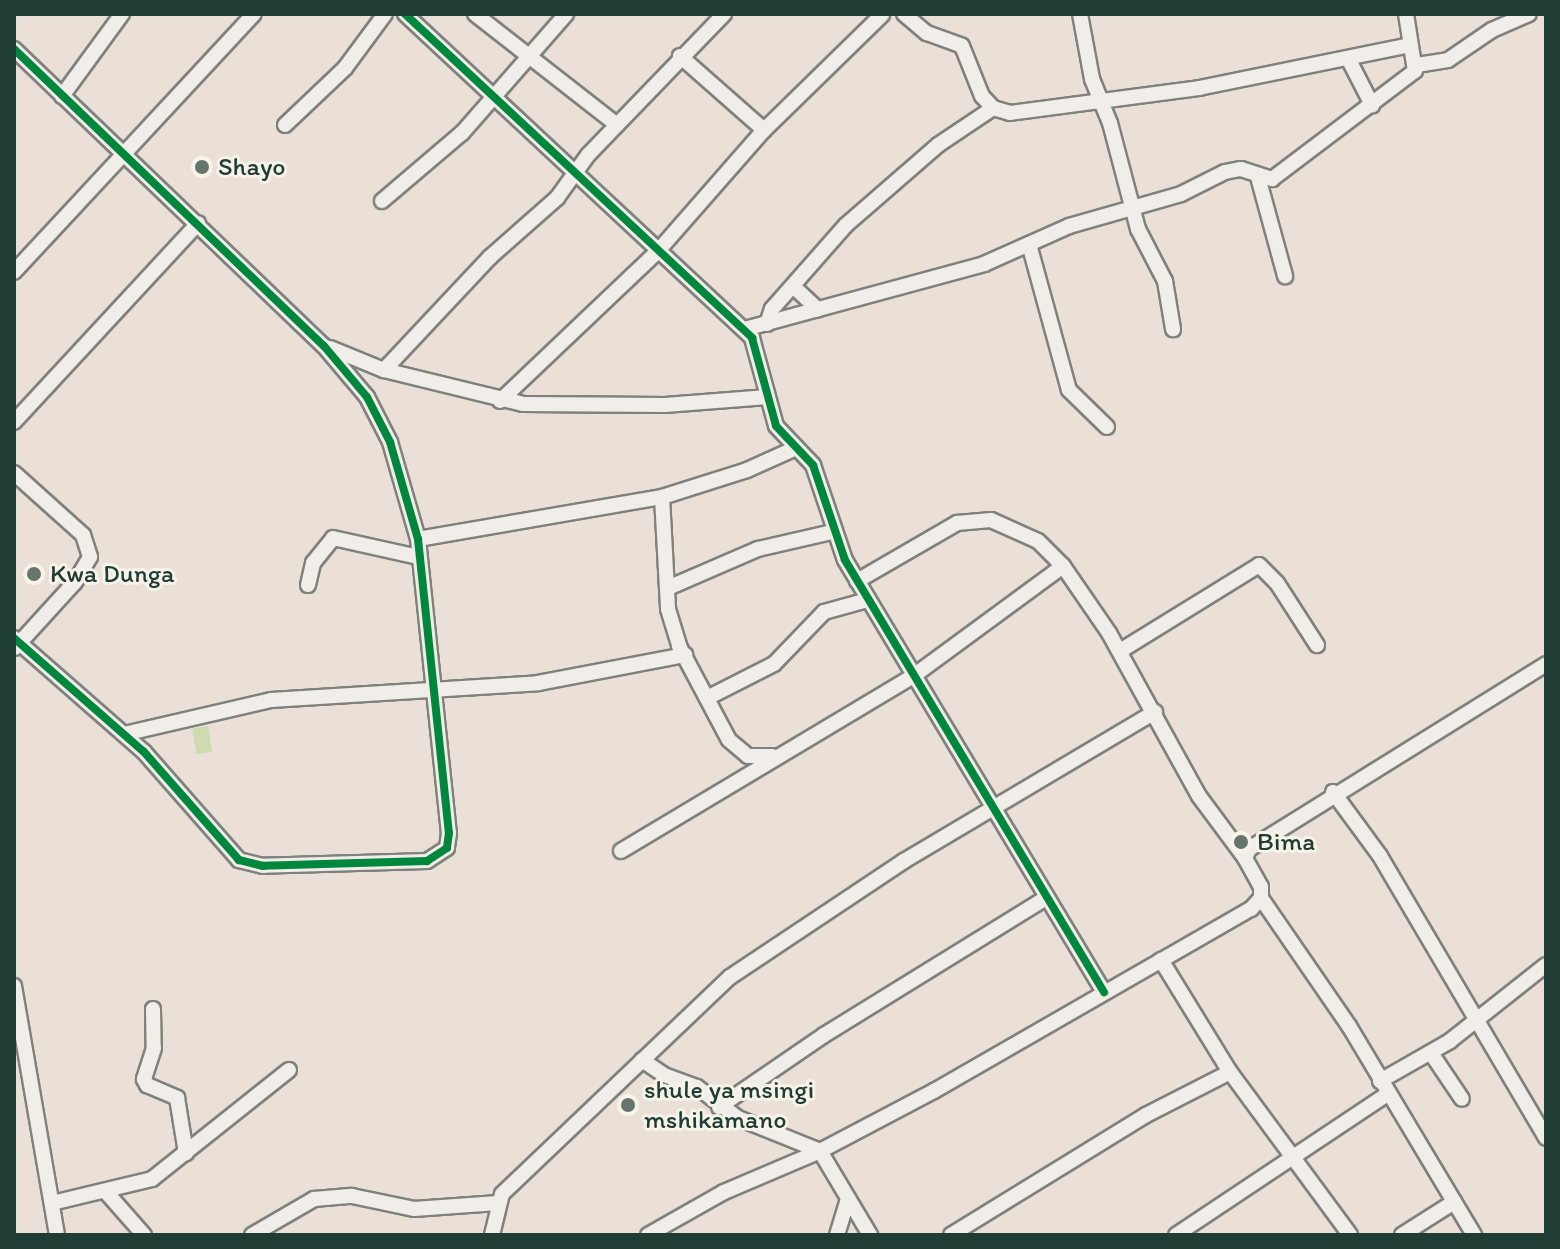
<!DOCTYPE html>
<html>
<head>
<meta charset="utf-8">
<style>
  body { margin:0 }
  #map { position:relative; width:1560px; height:1249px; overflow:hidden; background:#eae0d8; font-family:Itim,sans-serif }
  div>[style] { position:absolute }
  .green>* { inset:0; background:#cedbb0; transform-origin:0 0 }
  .roads { filter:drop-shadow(2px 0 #80817c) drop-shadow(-2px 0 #80817c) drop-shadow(0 2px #80817c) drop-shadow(0 -2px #80817c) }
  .minor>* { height:14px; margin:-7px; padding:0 7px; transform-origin:7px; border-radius:7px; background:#f1eeea }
  .cycleway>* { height:8px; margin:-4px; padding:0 4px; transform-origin:4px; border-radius:4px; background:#00873e }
  .dots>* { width:22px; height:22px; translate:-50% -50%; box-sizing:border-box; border:4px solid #f7f3e8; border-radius:50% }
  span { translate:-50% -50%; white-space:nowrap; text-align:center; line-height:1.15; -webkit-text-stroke:6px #f7f3e8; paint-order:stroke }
  .poi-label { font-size:26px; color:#1f3d34 }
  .left { translate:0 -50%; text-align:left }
  .frame { position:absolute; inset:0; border:16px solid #1f3d34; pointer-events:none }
</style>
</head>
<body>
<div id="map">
  <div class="green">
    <div style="left:208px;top:726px;width:26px;height:16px;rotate:81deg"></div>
  </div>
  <div class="roads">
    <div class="minor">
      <div style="left:405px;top:14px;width:475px;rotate:43deg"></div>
      <div style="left:752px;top:338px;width:91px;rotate:74.7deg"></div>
      <div style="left:776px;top:426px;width:54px;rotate:46.5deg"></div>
      <div style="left:813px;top:465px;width:100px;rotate:71.4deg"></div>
      <div style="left:845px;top:560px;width:504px;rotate:59.06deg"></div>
      <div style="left:475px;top:14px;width:180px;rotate:38deg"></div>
      <div style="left:904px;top:14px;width:30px;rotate:40deg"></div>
      <div style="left:927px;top:33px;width:37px;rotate:20deg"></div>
      <div style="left:962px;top:46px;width:54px;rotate:68.2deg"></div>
      <div style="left:982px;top:96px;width:16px;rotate:47deg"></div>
      <div style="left:993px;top:108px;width:18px;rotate:16deg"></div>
      <div style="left:1010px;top:113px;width:191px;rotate:-7.5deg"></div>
      <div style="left:1199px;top:88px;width:215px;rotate:-11.5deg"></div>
      <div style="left:1080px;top:14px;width:66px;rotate:79.5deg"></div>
      <div style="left:1092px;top:79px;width:48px;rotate:67.8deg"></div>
      <div style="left:1110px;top:123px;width:110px;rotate:75.2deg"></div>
      <div style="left:1138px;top:229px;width:59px;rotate:62.6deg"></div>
      <div style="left:1165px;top:281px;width:49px;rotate:80.5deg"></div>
      <div style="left:14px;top:49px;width:429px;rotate:43.8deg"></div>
      <div style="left:324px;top:346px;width:67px;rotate:49.9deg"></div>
      <div style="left:367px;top:397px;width:51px;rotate:62.9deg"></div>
      <div style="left:390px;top:442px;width:101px;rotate:73.9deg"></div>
      <div style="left:418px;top:539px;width:296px;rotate:84deg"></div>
      <div style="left:449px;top:833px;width:15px;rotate:98deg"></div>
      <div style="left:447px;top:848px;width:24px;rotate:147deg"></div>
      <div style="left:427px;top:861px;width:164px;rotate:178.3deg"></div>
      <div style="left:263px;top:866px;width:25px;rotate:-166deg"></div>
      <div style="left:239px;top:860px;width:144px;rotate:-131.3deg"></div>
      <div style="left:144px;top:752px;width:173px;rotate:-138.8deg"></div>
      <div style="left:680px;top:56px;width:112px;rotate:41.4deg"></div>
      <div style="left:1349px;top:60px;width:51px;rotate:62.9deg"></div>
      <div style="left:1417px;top:65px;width:31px;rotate:-9deg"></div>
      <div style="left:1448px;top:60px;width:53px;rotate:-34.3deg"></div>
      <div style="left:1492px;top:30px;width:40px;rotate:-23.4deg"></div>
      <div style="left:62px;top:96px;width:102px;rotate:-53.8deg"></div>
      <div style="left:285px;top:125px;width:83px;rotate:-43.5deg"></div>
      <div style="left:345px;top:68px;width:67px;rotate:-53.5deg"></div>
      <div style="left:1258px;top:177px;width:103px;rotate:74.7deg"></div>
      <div style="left:382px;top:201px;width:105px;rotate:-40.4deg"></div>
      <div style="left:462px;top:133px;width:158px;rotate:-48.8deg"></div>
      <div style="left:1029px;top:244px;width:151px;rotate:74.7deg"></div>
      <div style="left:1069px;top:390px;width:53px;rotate:44.2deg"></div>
      <div style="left:14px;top:272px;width:352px;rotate:-47.1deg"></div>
      <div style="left:794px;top:287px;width:33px;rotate:43deg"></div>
      <div style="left:767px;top:324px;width:16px;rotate:-72deg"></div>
      <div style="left:772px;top:309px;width:112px;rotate:-48.6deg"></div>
      <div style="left:846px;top:225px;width:122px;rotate:-41deg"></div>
      <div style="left:938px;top:145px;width:66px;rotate:-33.9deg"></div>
      <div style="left:745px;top:329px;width:248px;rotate:-15.2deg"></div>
      <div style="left:984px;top:264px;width:93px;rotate:-24.1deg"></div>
      <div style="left:1069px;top:226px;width:116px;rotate:-15.9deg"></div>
      <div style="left:1181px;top:194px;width:49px;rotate:-26.6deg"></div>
      <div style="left:1225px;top:172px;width:16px;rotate:-11deg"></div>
      <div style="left:1241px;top:169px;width:33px;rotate:18deg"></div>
      <div style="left:1272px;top:179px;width:179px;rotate:-37.1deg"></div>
      <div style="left:1415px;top:71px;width:58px;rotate:-99deg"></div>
      <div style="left:330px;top:348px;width:58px;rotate:22.2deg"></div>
      <div style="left:384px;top:370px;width:143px;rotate:13.7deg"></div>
      <div style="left:523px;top:404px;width:142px;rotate:0.4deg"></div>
      <div style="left:665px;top:405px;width:103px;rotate:-4.4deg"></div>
      <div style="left:384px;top:370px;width:154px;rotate:-46.8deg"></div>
      <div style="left:489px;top:258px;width:91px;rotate:-41.4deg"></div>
      <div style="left:557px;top:198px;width:53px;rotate:-54.2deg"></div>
      <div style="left:588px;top:155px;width:196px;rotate:-46deg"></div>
      <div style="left:500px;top:401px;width:218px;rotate:-43.5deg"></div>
      <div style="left:658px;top:251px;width:161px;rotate:-48.8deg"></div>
      <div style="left:764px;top:130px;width:165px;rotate:-44.3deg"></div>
      <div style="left:14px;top:422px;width:271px;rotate:-47.2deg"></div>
      <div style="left:14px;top:473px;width:93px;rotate:41.9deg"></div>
      <div style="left:83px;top:535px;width:23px;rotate:72deg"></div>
      <div style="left:90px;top:557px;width:29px;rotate:121deg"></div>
      <div style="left:75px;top:582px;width:89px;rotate:132.3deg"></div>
      <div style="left:662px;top:497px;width:112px;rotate:86.9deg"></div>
      <div style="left:668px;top:609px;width:39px;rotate:73deg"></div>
      <div style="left:679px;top:646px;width:106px;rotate:62deg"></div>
      <div style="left:729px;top:740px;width:25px;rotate:40deg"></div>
      <div style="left:748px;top:756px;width:24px"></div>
      <div style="left:418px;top:539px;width:248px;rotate:-9.8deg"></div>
      <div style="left:662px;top:497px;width:89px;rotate:-17.6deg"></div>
      <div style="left:747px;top:470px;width:54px;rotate:-24.2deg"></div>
      <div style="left:857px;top:581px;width:116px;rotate:-30.1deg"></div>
      <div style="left:957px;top:523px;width:34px;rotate:-5deg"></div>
      <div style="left:991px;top:520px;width:51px;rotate:24.1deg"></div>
      <div style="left:1038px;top:541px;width:35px;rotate:45deg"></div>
      <div style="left:1063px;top:566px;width:81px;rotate:55.5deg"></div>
      <div style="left:1109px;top:633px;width:186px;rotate:61.1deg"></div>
      <div style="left:1199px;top:796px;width:77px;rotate:53.4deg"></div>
      <div style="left:308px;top:585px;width:23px;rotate:-77deg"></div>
      <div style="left:313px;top:563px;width:32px;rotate:-51deg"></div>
      <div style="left:333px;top:538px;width:88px;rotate:12.5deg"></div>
      <div style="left:670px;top:587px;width:96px;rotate:-23.4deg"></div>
      <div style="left:758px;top:549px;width:76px;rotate:-12.9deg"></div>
      <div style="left:1120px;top:651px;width:163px;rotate:-31.7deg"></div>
      <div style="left:1259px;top:565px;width:25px;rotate:45deg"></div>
      <div style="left:1277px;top:583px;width:74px;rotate:57.2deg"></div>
      <div style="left:707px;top:698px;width:75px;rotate:-26.9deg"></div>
      <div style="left:774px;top:664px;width:72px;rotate:-46.1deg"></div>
      <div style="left:824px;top:612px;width:46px;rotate:-15.3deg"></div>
      <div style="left:124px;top:734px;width:151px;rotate:-13deg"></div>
      <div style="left:271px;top:700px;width:268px;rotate:-3.6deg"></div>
      <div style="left:538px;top:683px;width:150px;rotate:-10.8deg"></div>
      <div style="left:1333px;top:792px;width:79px;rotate:53.7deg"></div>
      <div style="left:1380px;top:856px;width:327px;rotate:59.5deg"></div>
      <div style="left:621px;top:851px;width:339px;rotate:-30.9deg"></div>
      <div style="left:912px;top:677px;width:187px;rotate:-36.3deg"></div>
      <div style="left:1261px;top:898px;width:155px;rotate:55.5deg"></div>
      <div style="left:1349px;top:1026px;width:244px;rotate:59.1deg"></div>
      <div style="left:1161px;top:960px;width:132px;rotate:58.4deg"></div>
      <div style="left:1230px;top:1072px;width:202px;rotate:53.6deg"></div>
      <div style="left:14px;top:986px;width:253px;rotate:80.2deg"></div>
      <div style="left:153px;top:1009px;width:39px;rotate:89deg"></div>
      <div style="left:154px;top:1048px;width:33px;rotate:108deg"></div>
      <div style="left:144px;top:1079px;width:7px;rotate:63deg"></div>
      <div style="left:147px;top:1085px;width:33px;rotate:23deg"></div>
      <div style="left:177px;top:1098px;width:56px;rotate:80.7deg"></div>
      <div style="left:1431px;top:1053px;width:55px;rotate:56deg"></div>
      <div style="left:642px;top:1060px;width:27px;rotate:34deg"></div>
      <div style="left:664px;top:1075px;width:35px;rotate:20deg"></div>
      <div style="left:697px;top:1087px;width:51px;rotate:37.1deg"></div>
      <div style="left:738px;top:1118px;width:88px;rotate:21.9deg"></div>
      <div style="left:820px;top:1151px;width:98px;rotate:59.2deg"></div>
      <div style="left:1380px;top:1081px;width:81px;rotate:-29.7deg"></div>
      <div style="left:1450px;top:1041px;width:122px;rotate:-38.4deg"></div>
      <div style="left:719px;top:1107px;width:127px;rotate:-34.4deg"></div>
      <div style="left:824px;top:1035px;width:261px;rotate:-31.7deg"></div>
      <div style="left:107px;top:1193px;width:56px;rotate:48.6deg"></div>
      <div style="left:52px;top:1203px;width:103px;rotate:-13.5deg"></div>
      <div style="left:152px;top:1179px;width:175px;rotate:-38.5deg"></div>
      <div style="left:252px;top:1235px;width:72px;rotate:-30.1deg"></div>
      <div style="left:314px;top:1199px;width:38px;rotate:-5deg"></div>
      <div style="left:352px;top:1196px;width:63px;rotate:11.8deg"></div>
      <div style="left:414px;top:1209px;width:84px;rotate:-4.1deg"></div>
      <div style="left:492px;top:1235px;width:42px;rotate:-76.3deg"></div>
      <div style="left:502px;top:1194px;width:315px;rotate:-43.6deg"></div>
      <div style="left:730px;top:977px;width:209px;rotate:-33.7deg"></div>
      <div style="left:904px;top:861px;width:292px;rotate:-30.7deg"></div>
      <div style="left:648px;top:1235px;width:87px;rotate:-29.5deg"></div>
      <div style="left:724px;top:1192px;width:104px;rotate:-23.1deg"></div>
      <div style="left:820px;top:1151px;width:129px;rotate:-27.8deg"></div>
      <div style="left:934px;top:1091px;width:366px;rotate:-29.9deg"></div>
      <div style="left:1251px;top:909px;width:15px;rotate:-48deg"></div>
      <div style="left:1261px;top:898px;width:11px;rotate:-90deg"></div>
      <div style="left:1261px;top:887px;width:33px;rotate:-119deg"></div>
      <div style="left:1245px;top:858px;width:10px;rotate:-66deg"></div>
      <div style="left:1249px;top:849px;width:350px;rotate:-31.9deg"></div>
      <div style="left:837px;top:1235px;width:38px;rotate:-73deg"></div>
      <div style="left:951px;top:1235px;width:229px;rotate:-31.6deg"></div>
      <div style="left:1146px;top:1115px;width:94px;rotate:-27.1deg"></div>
      <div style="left:1176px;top:1235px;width:256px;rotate:-33.7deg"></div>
      <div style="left:1402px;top:1235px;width:62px;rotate:-32.4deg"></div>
    </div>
  </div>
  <div class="cycleway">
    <div style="left:405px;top:14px;width:475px;rotate:43deg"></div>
    <div style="left:752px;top:338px;width:91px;rotate:74.7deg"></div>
    <div style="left:776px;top:426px;width:54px;rotate:46.5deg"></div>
    <div style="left:813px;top:465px;width:100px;rotate:71.4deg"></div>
    <div style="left:845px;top:560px;width:504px;rotate:59.06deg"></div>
    <div style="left:14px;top:49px;width:429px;rotate:43.8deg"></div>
    <div style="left:324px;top:346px;width:67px;rotate:49.9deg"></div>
    <div style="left:367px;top:397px;width:51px;rotate:62.9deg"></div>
    <div style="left:390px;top:442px;width:101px;rotate:73.9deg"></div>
    <div style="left:418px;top:539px;width:296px;rotate:84deg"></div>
    <div style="left:449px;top:833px;width:15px;rotate:98deg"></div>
    <div style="left:447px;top:848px;width:24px;rotate:147deg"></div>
    <div style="left:427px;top:861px;width:164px;rotate:178.3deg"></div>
    <div style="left:263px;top:866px;width:25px;rotate:-166deg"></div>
    <div style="left:239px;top:860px;width:144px;rotate:-131.3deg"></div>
    <div style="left:144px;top:752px;width:173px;rotate:-138.8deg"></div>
  </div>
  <div class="dots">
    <div style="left:202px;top:167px;background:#66766d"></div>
    <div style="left:34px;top:574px;background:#66766d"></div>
    <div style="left:1241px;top:842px;background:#66766d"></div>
    <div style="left:628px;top:1105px;background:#66766d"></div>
  </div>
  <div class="poi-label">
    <span class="left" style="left:218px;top:167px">Shayo</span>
    <span class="left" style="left:50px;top:574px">Kwa Dunga</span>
    <span class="left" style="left:1257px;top:842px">Bima</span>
    <span class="left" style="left:644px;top:1105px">shule ya msingi<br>mshikamano</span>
  </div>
  <div class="frame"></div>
</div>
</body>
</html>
